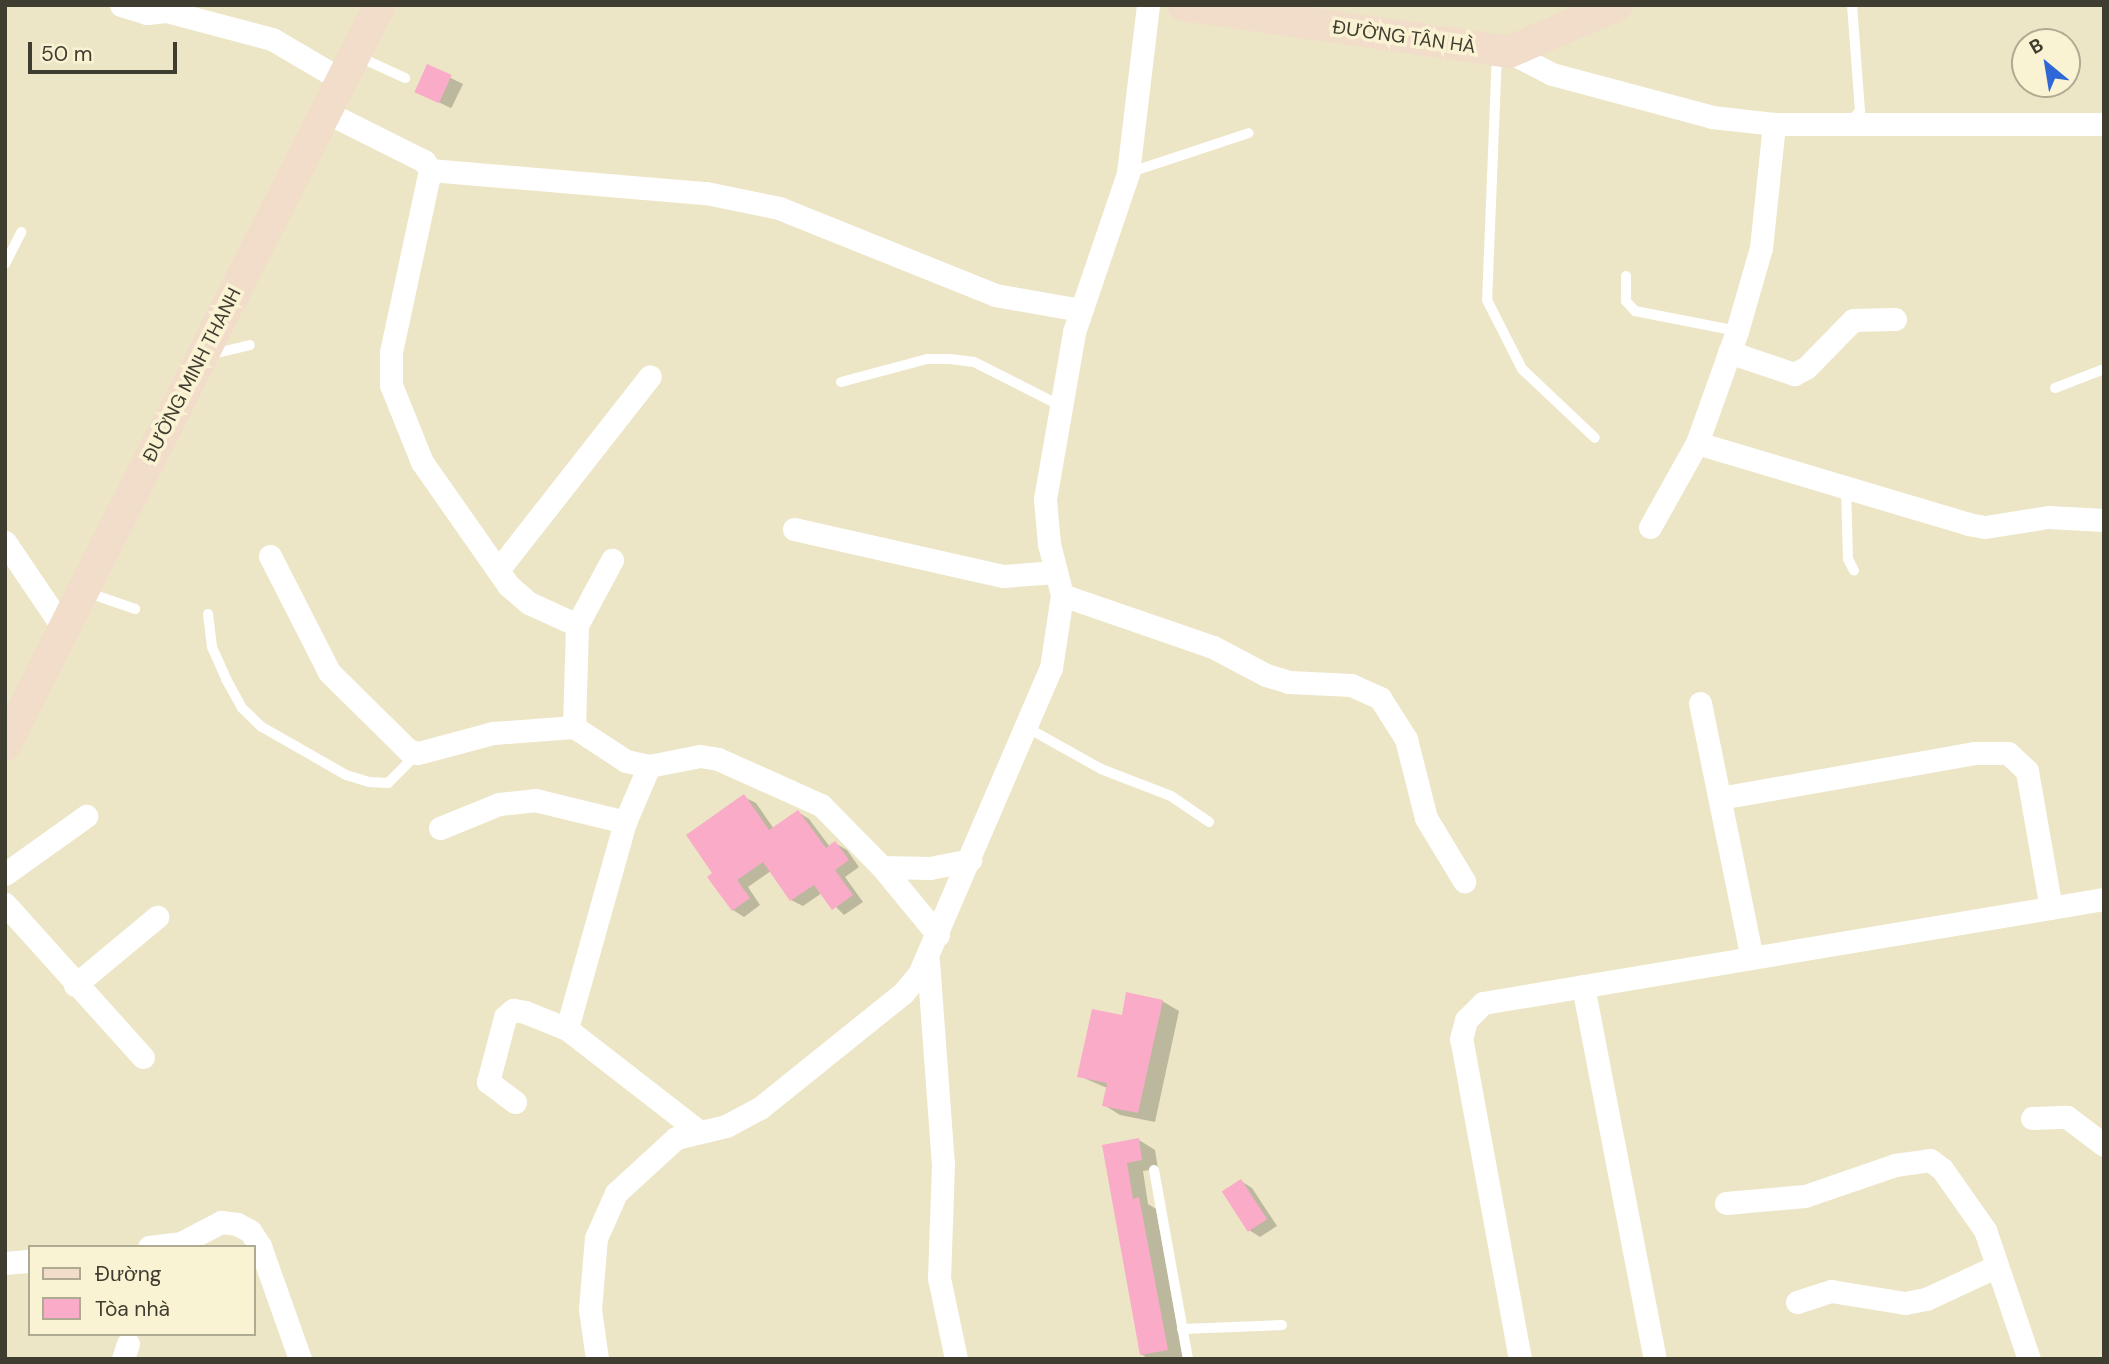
<!DOCTYPE html>
<html>
<head>
<meta charset="utf-8">
<style>
  body { margin:0 }
  #map { position:relative; width:2109px; height:1364px; overflow:hidden; background:#ece6c6; font-family:"DM Sans",sans-serif }
  div>[style] { position:absolute }
  .shadow>* { inset:0; background:#0003; transform-origin:0 0 }
  .building>* { inset:0; background:#f9abc8; transform-origin:0 0 }
  .lane>* { height:10px; margin:-5px; padding:0 5px; transform-origin:5px; border-radius:5px; background:#fff }
  .street>* { height:23px; margin:-11.5px; padding:0 11.5px; transform-origin:11.5px; border-radius:11.5px; background:#fff }
  .secondary>* { height:32px; margin:-16px; padding:0 16px; transform-origin:16px; border-radius:16px; background:#f2dcca }
  span { translate:-50% -50%; white-space:nowrap; text-align:center; line-height:1.15; -webkit-text-stroke:7px #faf3d3; paint-order:stroke }
  .street-label { font-size:19px; color:#3f3c30 }
  .frame { position:absolute; inset:0; border:7px solid #3f3c30; pointer-events:none }
  .legend { position:absolute; left:28px; top:1245px; width:228px; height:91px; box-sizing:border-box; background:#faf3d3; border:2px solid #afaa92; margin:0; padding:9px 12px; list-style:none; font-size:21px; color:#3f3c30 }
  .legend li { display:flex; align-items:center; gap:14px; height:35px }
  .legend b { width:35px; border:2px solid #afaa92 }
  .north { position:absolute; left:2011px; top:28px; width:70px; height:70px; box-sizing:border-box; background:#faf3d3; border:2px solid #afaa92; border-radius:50%; rotate:330deg; font-size:19px; font-weight:700; line-height:28px; text-align:center; color:#3f3c30 }
  .north::after { content:''; display:block; margin:auto; width:24px; height:32px; background:#3067d6; clip-path:polygon(50% 0,100% 100%,50% 72%,0 100%) }
  .scale { position:absolute; left:28px; top:42px; width:149px; height:32px; box-sizing:border-box; border:4px solid #3f3c30; border-top:0; padding-left:9px; font-size:21px; line-height:24px; white-space:nowrap; color:#3f3c30; -webkit-text-stroke:5px #faf3d3; paint-order:stroke }
</style>
</head>
<body>
<div id="map">
  <div class="shadow">
    <div style="left:428px;top:67px;width:39px;height:27px;rotate:26deg"></div>
    <div style="clip-path:polygon(744px 797px,756px 803px,774px 829px,798px 812px,809px 819px,830px 847px,835px 843px,847px 850px,859px 867px,845px 877px,863px 902px,844px 915px,822px 893px,803px 906px,791px 900px,771px 871px,748px 887px,760px 905px,744px 917px,733px 910px,715px 873px)"></div>
    <div style="clip-path:polygon(1162px 1001px,1179px 1011px,1155px 1122px,1120px 1115px,1104px 1105px,1107px 1088px,1079px 1076px,1123px 1017px)"></div>
    <div style="clip-path:polygon(1139px 1140px,1155px 1150px,1158px 1169px,1143px 1171px,1148px 1204px,1156px 1209px,1183px 1359px,1149px 1359px,1141px 1354px,1104px 1146px)"></div>
    <div style="clip-path:polygon(1241px 1181px,1252px 1188px,1277px 1226px,1260px 1237px,1249px 1230px)"></div>
  </div>
  <div class="building">
    <div style="left:427px;top:64px;width:27px;height:31px;rotate:24deg"></div>
    <div style="clip-path:polygon(744px 794px,769px 830px,798px 810px,826px 848px,835px 841px,849px 860px,835px 870px,853px 895px,832px 910px,814px 885px,790px 901px,763px 862px,737px 880px,750px 898px,732px 911px,707px 877px,712px 873px,686px 835px)"></div>
    <div style="clip-path:polygon(1126px 992px,1163px 1000px,1138px 1113px,1102px 1106px,1107px 1083px,1077px 1077px,1092px 1009px,1122px 1015px)"></div>
    <div style="clip-path:polygon(1139px 1138px,1142px 1160px,1127px 1163px,1133px 1199px,1139px 1197px,1168px 1350px,1140px 1355px,1102px 1145px)"></div>
    <div style="left:1241px;top:1179px;width:48px;height:23px;rotate:57deg"></div>
  </div>
  <div class="lane">
    <div style="left:1497px;top:53px;width:247px;rotate:92.3deg"></div>
    <div style="left:1487px;top:300px;width:77px;rotate:63.1deg"></div>
    <div style="left:1522px;top:369px;width:100px;rotate:43.4deg"></div>
    <div style="left:357px;top:56px;width:53px;rotate:24.6deg"></div>
    <div style="left:1850px;top:122px;width:15px;rotate:-48deg"></div>
    <div style="left:1860px;top:111px;width:106px;rotate:-94.3deg"></div>
    <div style="left:1128px;top:173px;width:127px;rotate:-18.3deg"></div>
    <div style="left:5px;top:264px;width:36px;rotate:-63deg"></div>
    <div style="left:1626px;top:276px;width:25px;rotate:90deg"></div>
    <div style="left:1626px;top:301px;width:13px;rotate:48deg"></div>
    <div style="left:1635px;top:311px;width:104px;rotate:11.1deg"></div>
    <div style="left:208px;top:355px;width:43px;rotate:-13.4deg"></div>
    <div style="left:841px;top:382px;width:89px;rotate:-15deg"></div>
    <div style="left:927px;top:359px;width:23px"></div>
    <div style="left:950px;top:359px;width:24px;rotate:7deg"></div>
    <div style="left:974px;top:362px;width:97px;rotate:26.8deg"></div>
    <div style="left:2055px;top:388px;width:53px;rotate:-21.2deg"></div>
    <div style="left:1846px;top:488px;width:71px;rotate:88.4deg"></div>
    <div style="left:1848px;top:559px;width:13px;rotate:63deg"></div>
    <div style="left:86px;top:592px;width:52px;rotate:19.1deg"></div>
    <div style="left:208px;top:614px;width:33px;rotate:83deg"></div>
    <div style="left:212px;top:647px;width:35px;rotate:66deg"></div>
    <div style="left:226px;top:679px;width:33px;rotate:61deg"></div>
    <div style="left:242px;top:708px;width:28px;rotate:44deg"></div>
    <div style="left:262px;top:727px;width:97px;rotate:29.7deg"></div>
    <div style="left:346px;top:775px;width:24px;rotate:17deg"></div>
    <div style="left:369px;top:782px;width:19px;rotate:3deg"></div>
    <div style="left:388px;top:783px;width:40px;rotate:-45deg"></div>
    <div style="left:1026px;top:727px;width:86px;rotate:29.2deg"></div>
    <div style="left:1101px;top:769px;width:75px;rotate:21.1deg"></div>
    <div style="left:1171px;top:796px;width:46px;rotate:34.4deg"></div>
    <div style="left:1154px;top:1170px;width:192px;rotate:79.8deg"></div>
    <div style="left:1182px;top:1329px;width:100px;rotate:-2.3deg"></div>
  </div>
  <div class="street">
    <div style="left:121px;top:5px;width:27px;rotate:17deg"></div>
    <div style="left:147px;top:13px;width:19px;rotate:-6deg"></div>
    <div style="left:166px;top:11px;width:110px;rotate:14.8deg"></div>
    <div style="left:272px;top:39px;width:81px;rotate:30.4deg"></div>
    <div style="left:1509px;top:52px;width:48px;rotate:27.1deg"></div>
    <div style="left:1552px;top:74px;width:166px;rotate:15deg"></div>
    <div style="left:1712px;top:117px;width:62px;rotate:6.4deg"></div>
    <div style="left:1774px;top:124px;width:330px"></div>
    <div style="left:326px;top:112px;width:110px;rotate:26.6deg"></div>
    <div style="left:424px;top:161px;width:11px;rotate:56deg"></div>
    <div style="left:430px;top:170px;width:186px;rotate:102.1deg"></div>
    <div style="left:391px;top:352px;width:33px;rotate:90deg"></div>
    <div style="left:391px;top:385px;width:83px;rotate:68.1deg"></div>
    <div style="left:422px;top:462px;width:150px;rotate:55deg"></div>
    <div style="left:508px;top:585px;width:28px;rotate:41deg"></div>
    <div style="left:529px;top:603px;width:53px;rotate:24.6deg"></div>
    <div style="left:430px;top:170px;width:277px;rotate:4.8deg"></div>
    <div style="left:706px;top:193px;width:75px;rotate:11.6deg"></div>
    <div style="left:779px;top:208px;width:233px;rotate:21.9deg"></div>
    <div style="left:995px;top:295px;width:86px;rotate:10deg"></div>
    <div style="left:1729px;top:352px;width:69px;rotate:18.7deg"></div>
    <div style="left:1794px;top:374px;width:13px;rotate:-27deg"></div>
    <div style="left:1806px;top:368px;width:67px;rotate:-45.6deg"></div>
    <div style="left:1853px;top:320px;width:42px;rotate:-1.4deg"></div>
    <div style="left:1697px;top:443px;width:283px;rotate:16.6deg"></div>
    <div style="left:1968px;top:524px;width:17px;rotate:10deg"></div>
    <div style="left:1985px;top:527px;width:64px;rotate:-9deg"></div>
    <div style="left:2048px;top:517px;width:56px;rotate:3.1deg"></div>
    <div style="left:1650px;top:527px;width:96px;rotate:-60.8deg"></div>
    <div style="left:1697px;top:443px;width:119px;rotate:-70.3deg"></div>
    <div style="left:1737px;top:331px;width:86px;rotate:-73.9deg"></div>
    <div style="left:1761px;top:248px;width:125px;rotate:-84deg"></div>
    <div style="left:794px;top:529px;width:214px;rotate:12.7deg"></div>
    <div style="left:1003px;top:576px;width:53px;rotate:-4.3deg"></div>
    <div style="left:5px;top:542px;width:105px;rotate:55.9deg"></div>
    <div style="left:270px;top:556px;width:130px;rotate:63deg"></div>
    <div style="left:329px;top:672px;width:111px;rotate:44.6deg"></div>
    <div style="left:408px;top:750px;width:10px;rotate:17deg"></div>
    <div style="left:418px;top:753px;width:78px;rotate:-14.9deg"></div>
    <div style="left:493px;top:733px;width:81px;rotate:-4.2deg"></div>
    <div style="left:574px;top:727px;width:62px;rotate:33.2deg"></div>
    <div style="left:626px;top:761px;width:24px;rotate:12deg"></div>
    <div style="left:649px;top:766px;width:52px;rotate:-11.1deg"></div>
    <div style="left:700px;top:756px;width:18px;rotate:9deg"></div>
    <div style="left:718px;top:759px;width:113px;rotate:24.1deg"></div>
    <div style="left:821px;top:805px;width:87px;rotate:45.5deg"></div>
    <div style="left:882px;top:867px;width:48px;rotate:1.2deg"></div>
    <div style="left:930px;top:868px;width:41px;rotate:-11.3deg"></div>
    <div style="left:498px;top:570px;width:246px;rotate:-51.9deg"></div>
    <div style="left:1062px;top:595px;width:160px;rotate:19deg"></div>
    <div style="left:1213px;top:647px;width:60px;rotate:27.8deg"></div>
    <div style="left:1266px;top:675px;width:24px;rotate:17deg"></div>
    <div style="left:1289px;top:682px;width:62px;rotate:2.8deg"></div>
    <div style="left:1351px;top:685px;width:32px;rotate:24deg"></div>
    <div style="left:1380px;top:698px;width:49px;rotate:57.6deg"></div>
    <div style="left:1406px;top:739px;width:81px;rotate:75.8deg"></div>
    <div style="left:1426px;top:818px;width:74px;rotate:58.9deg"></div>
    <div style="left:1700px;top:703px;width:260px;rotate:78.5deg"></div>
    <div style="left:574px;top:727px;width:102px;rotate:-88.3deg"></div>
    <div style="left:577px;top:625px;width:74px;rotate:-61.7deg"></div>
    <div style="left:649px;top:766px;width:61px;rotate:113.2deg"></div>
    <div style="left:625px;top:822px;width:215px;rotate:105.7deg"></div>
    <div style="left:567px;top:1029px;width:168px;rotate:37.8deg"></div>
    <div style="left:1720px;top:798px;width:258px;rotate:-10deg"></div>
    <div style="left:1974px;top:753px;width:34px"></div>
    <div style="left:2008px;top:753px;width:26px;rotate:43deg"></div>
    <div style="left:2027px;top:771px;width:139px;rotate:80.1deg"></div>
    <div style="left:440px;top:828px;width:64px;rotate:-22.1deg"></div>
    <div style="left:499px;top:804px;width:36px;rotate:-6deg"></div>
    <div style="left:535px;top:800px;width:93px;rotate:13.7deg"></div>
    <div style="left:882px;top:867px;width:88px;rotate:50.5deg"></div>
    <div style="left:5px;top:874px;width:100px;rotate:-35.6deg"></div>
    <div style="left:5px;top:904px;width:206px;rotate:48deg"></div>
    <div style="left:928px;top:961px;width:204px;rotate:85.8deg"></div>
    <div style="left:943px;top:1164px;width:114px;rotate:92deg"></div>
    <div style="left:939px;top:1278px;width:83px;rotate:78.1deg"></div>
    <div style="left:75px;top:985px;width:107px;rotate:-39.7deg"></div>
    <div style="left:1583px;top:986px;width:380px;rotate:79.1deg"></div>
    <div style="left:515px;top:1102px;width:34px;rotate:-143deg"></div>
    <div style="left:488px;top:1082px;width:67px;rotate:-75.3deg"></div>
    <div style="left:505px;top:1017px;width:11px;rotate:-41deg"></div>
    <div style="left:513px;top:1010px;width:12px;rotate:9deg"></div>
    <div style="left:525px;top:1012px;width:45px;rotate:22deg"></div>
    <div style="left:2032px;top:1118px;width:35px;rotate:-2deg"></div>
    <div style="left:2067px;top:1117px;width:46px;rotate:37.1deg"></div>
    <div style="left:1726px;top:1203px;width:79px;rotate:-5.1deg"></div>
    <div style="left:1805px;top:1196px;width:95px;rotate:-19deg"></div>
    <div style="left:1895px;top:1165px;width:35px;rotate:-8deg"></div>
    <div style="left:1930px;top:1160px;width:15px;rotate:37deg"></div>
    <div style="left:1942px;top:1169px;width:75px;rotate:54.8deg"></div>
    <div style="left:1985px;top:1230px;width:136px;rotate:71.2deg"></div>
    <div style="left:149px;top:1247px;width:32px;rotate:-7deg"></div>
    <div style="left:181px;top:1243px;width:45px;rotate:-27.7deg"></div>
    <div style="left:221px;top:1222px;width:16px;rotate:7deg"></div>
    <div style="left:237px;top:1224px;width:15px;rotate:28deg"></div>
    <div style="left:250px;top:1231px;width:18px;rotate:56deg"></div>
    <div style="left:260px;top:1246px;width:120px;rotate:70.5deg"></div>
    <div style="left:5px;top:1263px;width:25px;rotate:-5deg"></div>
    <div style="left:1797px;top:1302px;width:36px;rotate:-18deg"></div>
    <div style="left:1831px;top:1291px;width:75px;rotate:9.2deg"></div>
    <div style="left:1905px;top:1303px;width:21px;rotate:-11deg"></div>
    <div style="left:1926px;top:1299px;width:76px;rotate:-24.9deg"></div>
    <div style="left:123px;top:1359px;width:16px;rotate:-72deg"></div>
    <div style="left:597px;top:1359px;width:50px;rotate:-98deg"></div>
    <div style="left:590px;top:1309px;width:71px;rotate:-85.2deg"></div>
    <div style="left:596px;top:1238px;width:49px;rotate:-66deg"></div>
    <div style="left:616px;top:1193px;width:81px;rotate:-42.5deg"></div>
    <div style="left:676px;top:1138px;width:51px;rotate:-13.5deg"></div>
    <div style="left:726px;top:1126px;width:38px;rotate:-28deg"></div>
    <div style="left:760px;top:1108px;width:184px;rotate:-38.8deg"></div>
    <div style="left:903px;top:993px;width:25px;rotate:-50deg"></div>
    <div style="left:919px;top:974px;width:333px;rotate:-66.7deg"></div>
    <div style="left:1051px;top:668px;width:74px;rotate:-81.4deg"></div>
    <div style="left:1062px;top:595px;width:53px;rotate:-104.3deg"></div>
    <div style="left:1049px;top:544px;width:45px;rotate:-95.1deg"></div>
    <div style="left:1045px;top:499px;width:169px;rotate:-80.1deg"></div>
    <div style="left:1074px;top:332px;width:168px;rotate:-71.2deg"></div>
    <div style="left:1128px;top:173px;width:169px;rotate:-83.2deg"></div>
    <div style="left:1520px;top:1359px;width:325px;rotate:-100.4deg"></div>
    <div style="left:1461px;top:1039px;width:20px;rotate:-75deg"></div>
    <div style="left:1466px;top:1020px;width:24px;rotate:-45deg"></div>
    <div style="left:1483px;top:1003px;width:630px;rotate:-9.51deg"></div>
  </div>
  <div class="secondary">
    <div style="left:1183px;top:5px;width:329px;rotate:8.2deg"></div>
    <div style="left:1509px;top:52px;width:118px;rotate:-23.5deg"></div>
    <div style="left:5px;top:745px;width:830px;rotate:-63.13deg"></div>
  </div>
  <div class="street-label">
    <span style="left:1404px;top:37px;rotate:8deg">ĐƯỜNG TÂN HÀ</span>
    <span style="left:192px;top:375px;rotate:-63deg">ĐƯỜNG MINH THANH</span>
  </div>
  <div class="frame"></div>
  <ul class="legend">
  <li><b style="height:9px;background:#f2dcca"></b>Đường</li>
  <li><b style="height:19px;background:#f9abc8"></b>Tòa nhà</li>
  </ul>
  <div class="north">B</div>
  <div class="scale">50 m</div>
</div>
</body>
</html>
